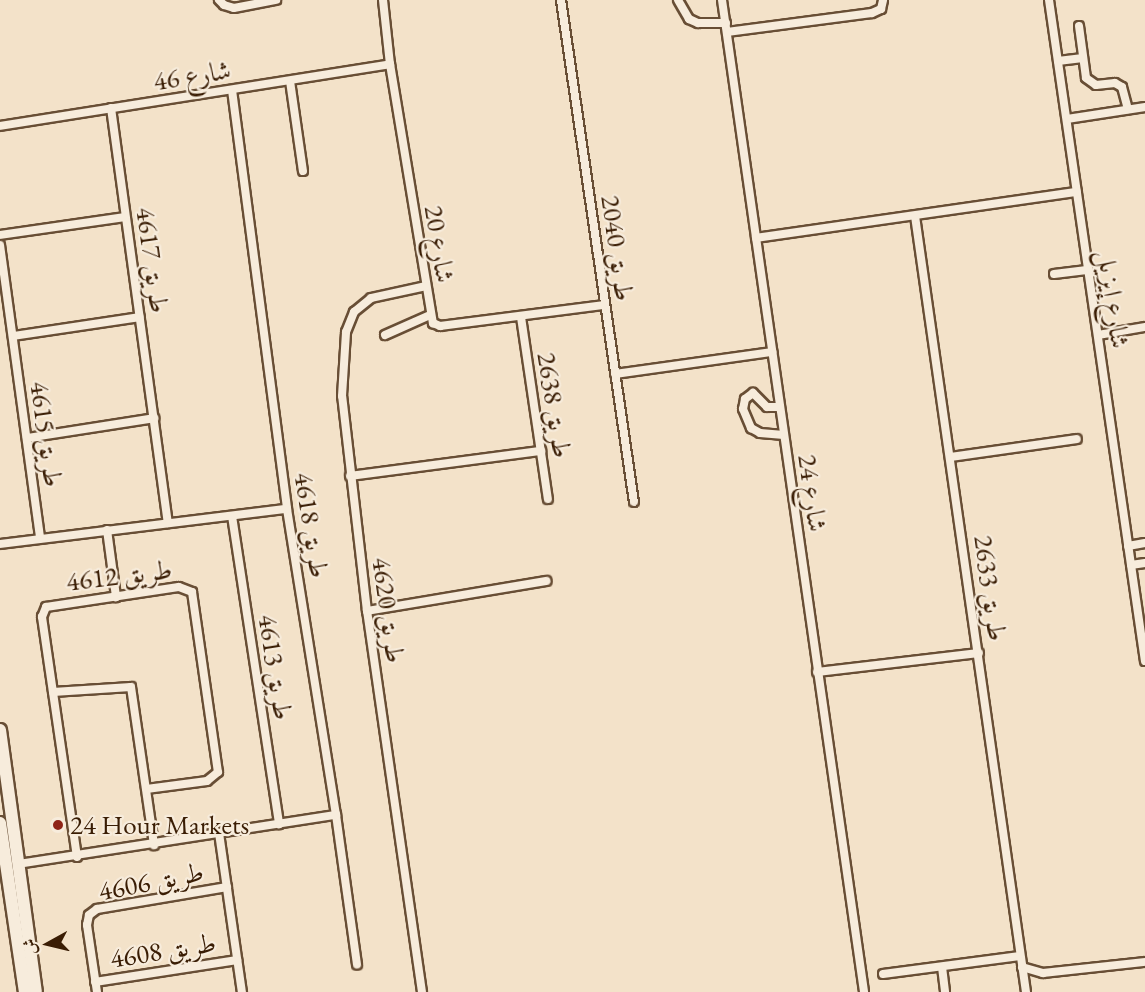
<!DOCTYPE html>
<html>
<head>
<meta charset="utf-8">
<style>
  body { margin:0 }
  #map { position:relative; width:1145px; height:992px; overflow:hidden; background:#f3e2c9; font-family:"EB Garamond",Amiri,serif }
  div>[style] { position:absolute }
  .roads { filter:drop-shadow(2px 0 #684e35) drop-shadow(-2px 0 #684e35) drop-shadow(0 2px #684e35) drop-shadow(0 -2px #684e35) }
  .street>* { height:8px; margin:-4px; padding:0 4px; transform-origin:4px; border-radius:4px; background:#f7ecdc }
  .secondary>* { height:12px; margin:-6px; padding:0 6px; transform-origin:6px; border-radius:6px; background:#f7ecdc }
  .dots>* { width:16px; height:16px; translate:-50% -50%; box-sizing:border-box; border:3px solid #f7ecdc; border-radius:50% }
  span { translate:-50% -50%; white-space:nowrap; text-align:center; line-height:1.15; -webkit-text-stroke:4.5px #f7ecdc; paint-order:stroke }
  .street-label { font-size:27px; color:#3a1d04 }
  .poi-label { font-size:27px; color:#3a1d04 }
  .left { translate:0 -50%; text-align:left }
  .north { position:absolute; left:18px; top:914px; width:60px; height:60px; -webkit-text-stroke:4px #f7ecdc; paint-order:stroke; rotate:262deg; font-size:16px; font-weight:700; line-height:24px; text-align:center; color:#3a1d04 }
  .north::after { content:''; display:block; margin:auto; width:21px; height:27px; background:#3a1d04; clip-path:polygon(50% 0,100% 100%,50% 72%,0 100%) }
</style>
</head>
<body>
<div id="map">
  <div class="roads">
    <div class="street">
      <div style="left:219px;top:0;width:7px;rotate:45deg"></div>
      <div style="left:224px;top:5px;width:10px;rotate:17deg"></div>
      <div style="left:234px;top:8px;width:43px;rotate:-10.8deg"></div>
      <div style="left:383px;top:0;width:64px;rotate:83.8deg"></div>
      <div style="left:390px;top:64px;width:263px;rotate:80.6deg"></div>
      <div style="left:433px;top:323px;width:8px;rotate:23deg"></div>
      <div style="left:440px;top:326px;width:166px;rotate:-7.3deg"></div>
      <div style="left:561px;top:0;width:507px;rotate:81.73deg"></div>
      <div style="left:678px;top:0;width:22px;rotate:60deg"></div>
      <div style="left:689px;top:19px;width:10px;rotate:24deg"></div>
      <div style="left:698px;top:23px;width:28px"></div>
      <div style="left:722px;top:0;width:1002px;rotate:81.85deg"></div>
      <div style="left:1049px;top:0;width:668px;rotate:81.74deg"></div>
      <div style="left:1079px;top:26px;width:52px;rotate:82.3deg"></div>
      <div style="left:1086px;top:78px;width:12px;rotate:35deg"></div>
      <div style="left:1096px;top:85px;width:19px;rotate:-6deg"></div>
      <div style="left:1115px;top:83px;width:8px;rotate:30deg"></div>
      <div style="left:1122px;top:87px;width:23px;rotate:75deg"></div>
      <div style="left:727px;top:32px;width:146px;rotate:-7.5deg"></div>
      <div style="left:872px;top:13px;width:10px;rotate:-24deg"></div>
      <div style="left:881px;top:9px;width:9px;rotate:-77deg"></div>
      <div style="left:1058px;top:61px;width:25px;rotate:-7deg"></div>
      <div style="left:290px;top:81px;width:91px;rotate:81.8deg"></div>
      <div style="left:232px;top:90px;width:423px;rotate:82.5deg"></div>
      <div style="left:287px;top:509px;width:310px;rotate:80.9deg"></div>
      <div style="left:336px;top:815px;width:151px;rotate:82deg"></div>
      <div style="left:111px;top:108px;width:419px;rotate:82.2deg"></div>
      <div style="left:1067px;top:119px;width:79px;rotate:-8.7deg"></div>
      <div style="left:0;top:126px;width:395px;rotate:-9deg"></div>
      <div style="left:915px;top:216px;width:784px;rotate:81.86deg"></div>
      <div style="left:0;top:235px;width:126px;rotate:-8.2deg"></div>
      <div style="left:756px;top:238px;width:324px;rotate:-8.2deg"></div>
      <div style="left:0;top:245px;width:296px;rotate:82.2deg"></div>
      <div style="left:1054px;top:274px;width:35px;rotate:-7deg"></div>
      <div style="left:521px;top:317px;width:184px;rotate:81.6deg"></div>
      <div style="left:385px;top:335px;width:49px;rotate:-24deg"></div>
      <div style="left:1098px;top:335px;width:48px;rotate:-9.7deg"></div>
      <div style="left:13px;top:336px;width:128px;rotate:-8.5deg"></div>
      <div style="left:615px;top:374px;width:159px;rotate:-8deg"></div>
      <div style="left:780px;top:407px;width:13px;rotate:180deg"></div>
      <div style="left:767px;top:407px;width:20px;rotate:-135deg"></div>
      <div style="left:753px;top:393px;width:10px;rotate:143deg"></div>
      <div style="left:745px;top:399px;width:10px;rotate:101deg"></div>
      <div style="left:743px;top:409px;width:21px;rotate:67deg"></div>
      <div style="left:751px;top:428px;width:10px;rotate:29deg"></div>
      <div style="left:760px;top:433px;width:24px;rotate:5deg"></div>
      <div style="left:27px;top:438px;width:129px;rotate:-8.9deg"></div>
      <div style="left:951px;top:457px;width:127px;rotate:-8.1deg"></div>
      <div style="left:350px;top:476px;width:193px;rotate:-7.5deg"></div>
      <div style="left:232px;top:516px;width:312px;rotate:81.3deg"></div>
      <div style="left:107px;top:530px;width:68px;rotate:82.3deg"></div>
      <div style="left:0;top:544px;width:289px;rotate:-7deg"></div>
      <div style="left:1128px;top:546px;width:17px;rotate:-10deg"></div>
      <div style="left:1131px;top:565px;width:14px;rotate:-8deg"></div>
      <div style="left:367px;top:611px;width:182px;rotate:-9.5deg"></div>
      <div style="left:817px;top:672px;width:163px;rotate:-6.7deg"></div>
      <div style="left:53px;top:692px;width:78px;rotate:-3.7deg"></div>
      <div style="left:131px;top:687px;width:160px;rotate:81.7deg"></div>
      <div style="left:219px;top:833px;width:161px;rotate:81.8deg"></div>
      <div style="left:77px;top:857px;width:243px;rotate:-98.3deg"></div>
      <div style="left:42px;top:617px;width:11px;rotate:-68deg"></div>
      <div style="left:46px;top:607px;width:134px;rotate:-8.6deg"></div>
      <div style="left:179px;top:587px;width:14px;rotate:21deg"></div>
      <div style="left:192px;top:592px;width:182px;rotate:81.8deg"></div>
      <div style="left:218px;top:772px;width:14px;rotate:141deg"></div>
      <div style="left:207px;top:781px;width:61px;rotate:172.4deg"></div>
      <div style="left:18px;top:864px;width:322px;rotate:-8.8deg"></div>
      <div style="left:942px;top:967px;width:25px;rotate:83deg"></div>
      <div style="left:1022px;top:967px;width:22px;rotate:16deg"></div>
      <div style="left:1043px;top:973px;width:103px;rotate:-6.2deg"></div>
      <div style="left:883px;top:974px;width:138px;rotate:-7.5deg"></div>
      <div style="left:95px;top:982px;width:144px;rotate:-8.8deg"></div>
      <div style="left:97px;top:992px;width:68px;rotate:-98.5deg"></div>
      <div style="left:87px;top:925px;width:10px;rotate:-79deg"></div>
      <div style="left:89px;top:915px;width:10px;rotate:-37deg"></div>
      <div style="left:97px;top:909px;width:132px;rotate:-9.6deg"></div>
      <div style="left:422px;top:992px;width:385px;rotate:-98.2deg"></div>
      <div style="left:367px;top:611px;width:216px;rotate:-96.6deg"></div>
      <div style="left:342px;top:396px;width:64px;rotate:-86.4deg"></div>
      <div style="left:346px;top:332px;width:22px;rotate:-68deg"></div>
      <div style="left:354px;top:312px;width:22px;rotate:-39deg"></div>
      <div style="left:371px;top:298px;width:56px;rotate:-12.3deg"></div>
    </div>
    <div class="secondary">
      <div style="left:0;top:730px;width:264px;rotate:82.2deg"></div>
      <div style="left:0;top:823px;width:171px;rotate:81.6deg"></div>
    </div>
  </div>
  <div class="dots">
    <div style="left:58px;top:825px;background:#8f2418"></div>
  </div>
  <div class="street-label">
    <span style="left:192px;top:75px;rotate:-9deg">شارع 46</span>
    <span style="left:440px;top:244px;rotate:81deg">شارع 20</span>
    <span style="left:618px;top:248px;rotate:82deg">طريق 2040</span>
    <span style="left:153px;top:260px;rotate:82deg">طريق 4617</span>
    <span style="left:1114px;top:299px;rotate:82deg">شارع إيزيل</span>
    <span style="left:555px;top:405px;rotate:81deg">طريق 2638</span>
    <span style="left:47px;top:434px;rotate:82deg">طريق 4615</span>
    <span style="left:813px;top:493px;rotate:82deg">شارع 24</span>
    <span style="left:312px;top:525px;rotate:81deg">طريق 4618</span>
    <span style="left:119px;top:575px;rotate:-7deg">طريق 4612</span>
    <span style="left:991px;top:588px;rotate:82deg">طريق 2633</span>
    <span style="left:389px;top:610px;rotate:82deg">طريق 4620</span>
    <span style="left:276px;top:667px;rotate:81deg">طريق 4613</span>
    <span style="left:151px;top:881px;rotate:-11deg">طريق 4606</span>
    <span style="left:163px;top:950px;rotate:-9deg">طريق 4608</span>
  </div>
  <div class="poi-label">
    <span class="left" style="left:70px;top:825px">24 Hour Markets</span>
  </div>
  <div class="north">ش</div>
</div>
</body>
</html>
